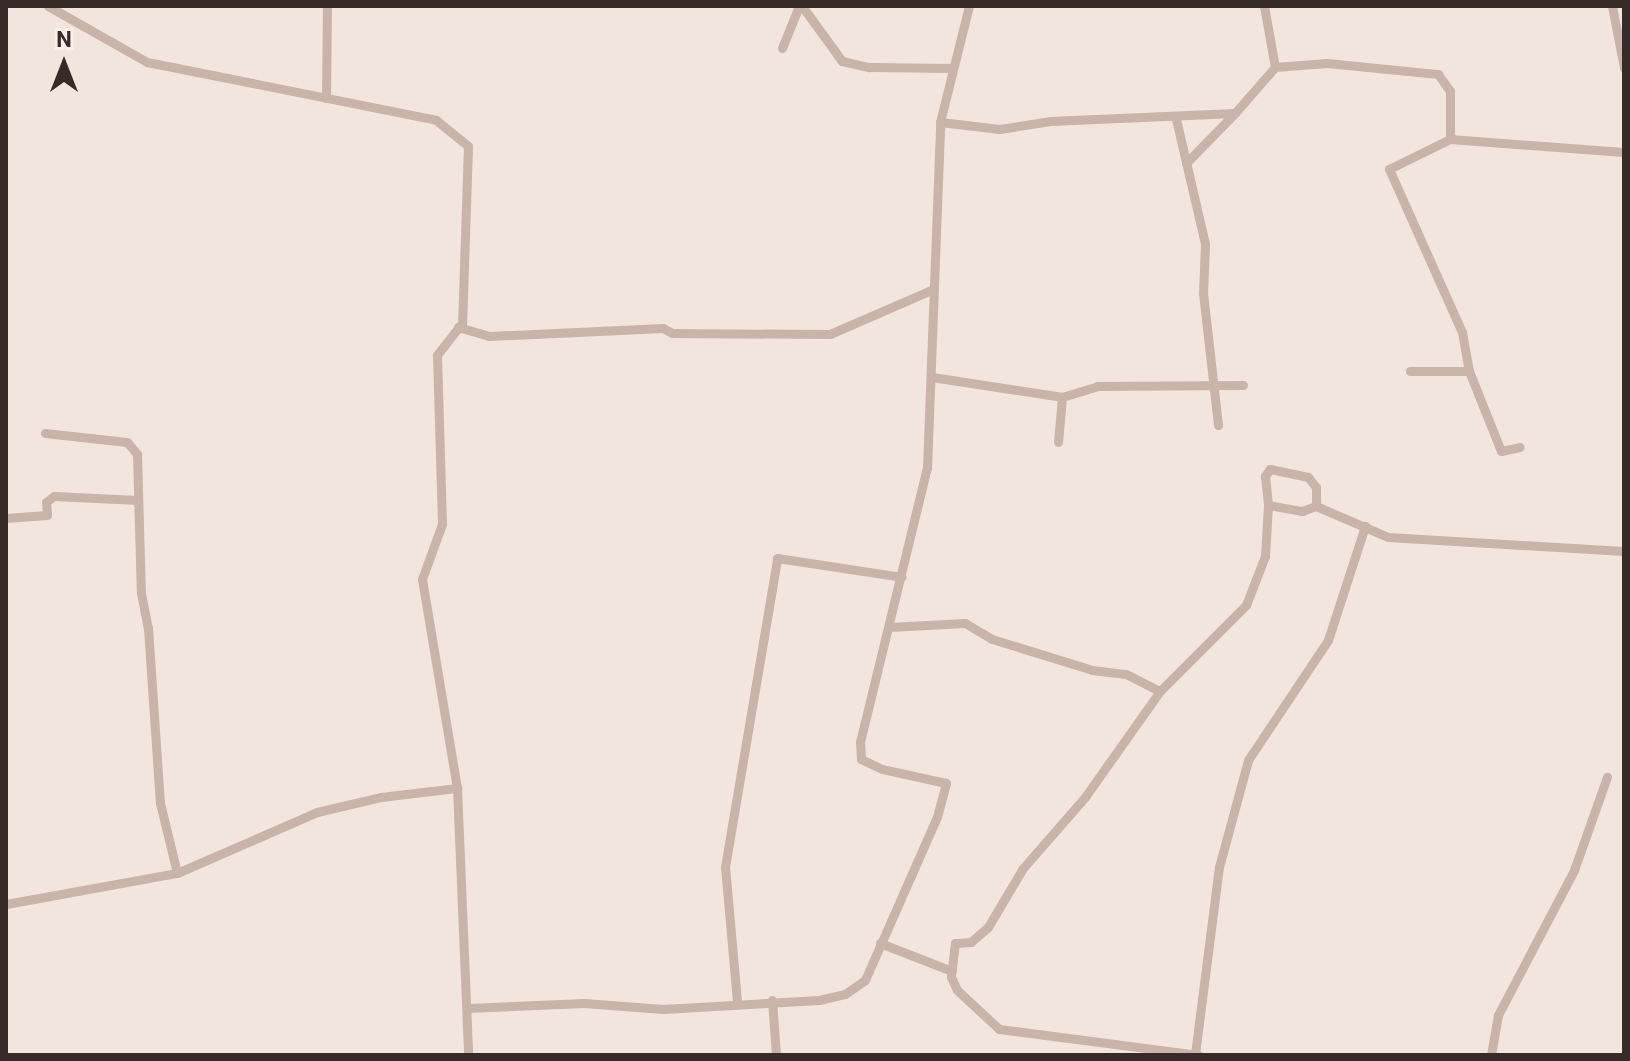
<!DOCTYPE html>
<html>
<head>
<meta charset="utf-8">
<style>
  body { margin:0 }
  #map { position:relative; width:1630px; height:1061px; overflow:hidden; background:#f2e5dd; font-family:Roboto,sans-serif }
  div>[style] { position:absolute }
  .minor>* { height:9px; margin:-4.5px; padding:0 4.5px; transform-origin:4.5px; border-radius:4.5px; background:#cab3a8 }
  span { translate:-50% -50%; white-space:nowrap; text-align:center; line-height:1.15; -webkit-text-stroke:7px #faf0e9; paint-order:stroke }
  .frame { position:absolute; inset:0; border:8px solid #372b29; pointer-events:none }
  .north { position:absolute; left:24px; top:24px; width:80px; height:80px; -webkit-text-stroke:6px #faf0e9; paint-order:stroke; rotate:0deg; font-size:22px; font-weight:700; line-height:32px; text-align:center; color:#372b29 }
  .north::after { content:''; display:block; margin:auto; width:28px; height:36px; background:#372b29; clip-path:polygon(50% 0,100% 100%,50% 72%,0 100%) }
</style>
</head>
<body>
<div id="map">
  <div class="minor">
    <div style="left:48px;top:6px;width:114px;rotate:29.5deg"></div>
    <div style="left:147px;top:62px;width:295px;rotate:11.3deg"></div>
    <div style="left:436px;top:120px;width:41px;rotate:39.1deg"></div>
    <div style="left:468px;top:146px;width:177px;rotate:91.9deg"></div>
    <div style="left:462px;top:323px;width:41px;rotate:128deg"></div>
    <div style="left:437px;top:355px;width:169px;rotate:88.3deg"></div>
    <div style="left:442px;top:524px;width:59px;rotate:110deg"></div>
    <div style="left:422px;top:579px;width:212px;rotate:80.5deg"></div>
    <div style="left:457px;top:788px;width:267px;rotate:87.6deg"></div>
    <div style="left:802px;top:6px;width:68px;rotate:54deg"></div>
    <div style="left:842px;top:61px;width:28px;rotate:13deg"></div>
    <div style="left:869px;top:67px;width:83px;rotate:0.7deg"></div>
    <div style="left:1264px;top:6px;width:62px;rotate:79.8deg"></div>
    <div style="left:1612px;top:6px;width:63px;rotate:79deg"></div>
    <div style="left:782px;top:48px;width:45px;rotate:-68deg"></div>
    <div style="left:326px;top:98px;width:92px;rotate:-89.4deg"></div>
    <div style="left:1176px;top:119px;width:128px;rotate:76.9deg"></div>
    <div style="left:1205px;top:244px;width:49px;rotate:92.3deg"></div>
    <div style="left:1203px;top:293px;width:133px;rotate:83.5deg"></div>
    <div style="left:940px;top:122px;width:60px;rotate:6.7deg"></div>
    <div style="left:1000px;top:129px;width:51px;rotate:-9.1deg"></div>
    <div style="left:1050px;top:121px;width:185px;rotate:-2.5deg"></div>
    <div style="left:1235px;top:113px;width:61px;rotate:-49deg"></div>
    <div style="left:1275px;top:67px;width:52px;rotate:-4.4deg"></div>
    <div style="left:1327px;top:63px;width:112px;rotate:5.7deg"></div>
    <div style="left:1438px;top:74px;width:21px;rotate:55deg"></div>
    <div style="left:1450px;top:91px;width:48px;rotate:90deg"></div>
    <div style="left:1450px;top:139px;width:174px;rotate:4.3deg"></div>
    <div style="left:1450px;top:139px;width:68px;rotate:153.8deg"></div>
    <div style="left:1389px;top:169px;width:179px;rotate:65.9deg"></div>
    <div style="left:1462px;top:332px;width:40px;rotate:80deg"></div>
    <div style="left:1469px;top:371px;width:86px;rotate:68.2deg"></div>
    <div style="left:1501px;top:451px;width:19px;rotate:-12deg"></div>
    <div style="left:1186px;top:163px;width:69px;rotate:-45.6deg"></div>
    <div style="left:458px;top:327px;width:32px;rotate:16deg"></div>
    <div style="left:489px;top:336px;width:174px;rotate:-2.6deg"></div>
    <div style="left:663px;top:328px;width:10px;rotate:29deg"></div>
    <div style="left:672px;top:333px;width:158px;rotate:0.4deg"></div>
    <div style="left:830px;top:334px;width:110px;rotate:-23.5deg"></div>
    <div style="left:1410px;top:371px;width:59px"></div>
    <div style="left:932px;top:377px;width:132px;rotate:8.7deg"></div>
    <div style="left:1062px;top:397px;width:37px;rotate:-17deg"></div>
    <div style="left:1097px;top:386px;width:146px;rotate:-0.4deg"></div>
    <div style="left:45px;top:433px;width:82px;rotate:6.3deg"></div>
    <div style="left:127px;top:442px;width:16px;rotate:50deg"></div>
    <div style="left:137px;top:454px;width:139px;rotate:88.4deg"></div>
    <div style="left:141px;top:593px;width:36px;rotate:79deg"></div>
    <div style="left:148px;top:628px;width:175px;rotate:86.1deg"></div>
    <div style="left:160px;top:803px;width:72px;rotate:76.3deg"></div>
    <div style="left:1058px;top:442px;width:45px;rotate:-84.9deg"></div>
    <div style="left:1316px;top:506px;width:19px;rotate:-90deg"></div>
    <div style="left:1316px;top:487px;width:13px;rotate:-129deg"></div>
    <div style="left:1308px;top:477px;width:39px;rotate:-168deg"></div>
    <div style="left:1270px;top:469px;width:9px;rotate:126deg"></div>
    <div style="left:1265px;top:476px;width:29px;rotate:84deg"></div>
    <div style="left:1268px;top:505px;width:35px;rotate:10deg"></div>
    <div style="left:1302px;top:511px;width:15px;rotate:-20deg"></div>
    <div style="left:1316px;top:506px;width:78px;rotate:23.3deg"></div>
    <div style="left:1388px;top:537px;width:236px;rotate:3.4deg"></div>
    <div style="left:6px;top:518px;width:41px;rotate:-4.2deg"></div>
    <div style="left:47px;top:515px;width:13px;rotate:-94deg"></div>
    <div style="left:46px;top:502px;width:10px;rotate:-37deg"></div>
    <div style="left:54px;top:496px;width:84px;rotate:2.7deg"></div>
    <div style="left:889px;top:627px;width:76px;rotate:-3deg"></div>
    <div style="left:965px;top:623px;width:31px;rotate:31deg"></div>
    <div style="left:992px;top:639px;width:105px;rotate:17.2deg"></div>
    <div style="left:1092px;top:670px;width:34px;rotate:7deg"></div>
    <div style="left:1126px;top:674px;width:38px;rotate:27deg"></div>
    <div style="left:1160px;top:691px;width:122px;rotate:-45deg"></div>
    <div style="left:1246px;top:605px;width:53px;rotate:-68.8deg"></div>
    <div style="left:1265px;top:556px;width:51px;rotate:-86.6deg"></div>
    <div style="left:1160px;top:691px;width:130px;rotate:125.3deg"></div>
    <div style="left:1085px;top:797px;width:94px;rotate:131.1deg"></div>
    <div style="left:1023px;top:868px;width:69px;rotate:120.7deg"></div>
    <div style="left:988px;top:927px;width:23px;rotate:139deg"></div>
    <div style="left:971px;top:942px;width:16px;rotate:176deg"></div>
    <div style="left:955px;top:943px;width:34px;rotate:97deg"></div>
    <div style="left:951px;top:977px;width:14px;rotate:65deg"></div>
    <div style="left:957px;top:990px;width:57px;rotate:42.9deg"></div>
    <div style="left:999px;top:1029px;width:201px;rotate:7.4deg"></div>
    <div style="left:6px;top:904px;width:174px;rotate:-10.3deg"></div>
    <div style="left:177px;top:873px;width:153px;rotate:-23.5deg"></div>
    <div style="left:317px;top:812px;width:66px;rotate:-13.2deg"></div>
    <div style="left:381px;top:797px;width:77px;rotate:-6.8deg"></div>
    <div style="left:880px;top:943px;width:77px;rotate:21.3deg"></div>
    <div style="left:772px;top:1000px;width:55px;rotate:85.8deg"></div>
    <div style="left:737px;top:1001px;width:135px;rotate:-95.1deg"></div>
    <div style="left:725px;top:867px;width:313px;rotate:-80.4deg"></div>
    <div style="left:777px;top:558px;width:126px;rotate:8.6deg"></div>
    <div style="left:468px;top:1008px;width:116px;rotate:-2.5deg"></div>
    <div style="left:584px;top:1003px;width:79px;rotate:4.3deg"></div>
    <div style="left:663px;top:1009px;width:156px;rotate:-3.3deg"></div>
    <div style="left:819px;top:1000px;width:27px;rotate:-13deg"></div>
    <div style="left:845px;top:994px;width:24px;rotate:-35deg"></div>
    <div style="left:865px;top:980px;width:178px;rotate:-66.2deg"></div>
    <div style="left:937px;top:817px;width:35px;rotate:-75deg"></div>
    <div style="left:946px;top:783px;width:66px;rotate:-167.7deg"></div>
    <div style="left:882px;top:769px;width:23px;rotate:-155deg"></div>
    <div style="left:861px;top:759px;width:17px;rotate:-93deg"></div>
    <div style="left:860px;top:742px;width:282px;rotate:-76.3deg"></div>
    <div style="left:927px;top:468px;width:346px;rotate:-87.8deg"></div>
    <div style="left:940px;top:122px;width:120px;rotate:-76deg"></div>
    <div style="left:1195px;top:1054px;width:189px;rotate:-82.7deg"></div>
    <div style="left:1219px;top:867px;width:111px;rotate:-74.8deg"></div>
    <div style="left:1248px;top:760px;width:144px;rotate:-56.3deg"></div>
    <div style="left:1328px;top:640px;width:120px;rotate:-72deg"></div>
    <div style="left:1491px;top:1055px;width:41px;rotate:-80.1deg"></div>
    <div style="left:1498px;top:1015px;width:164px;rotate:-62.3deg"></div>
    <div style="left:1574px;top:870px;width:99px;rotate:-70.5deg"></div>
  </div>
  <div class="frame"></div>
  <div class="north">N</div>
</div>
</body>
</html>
